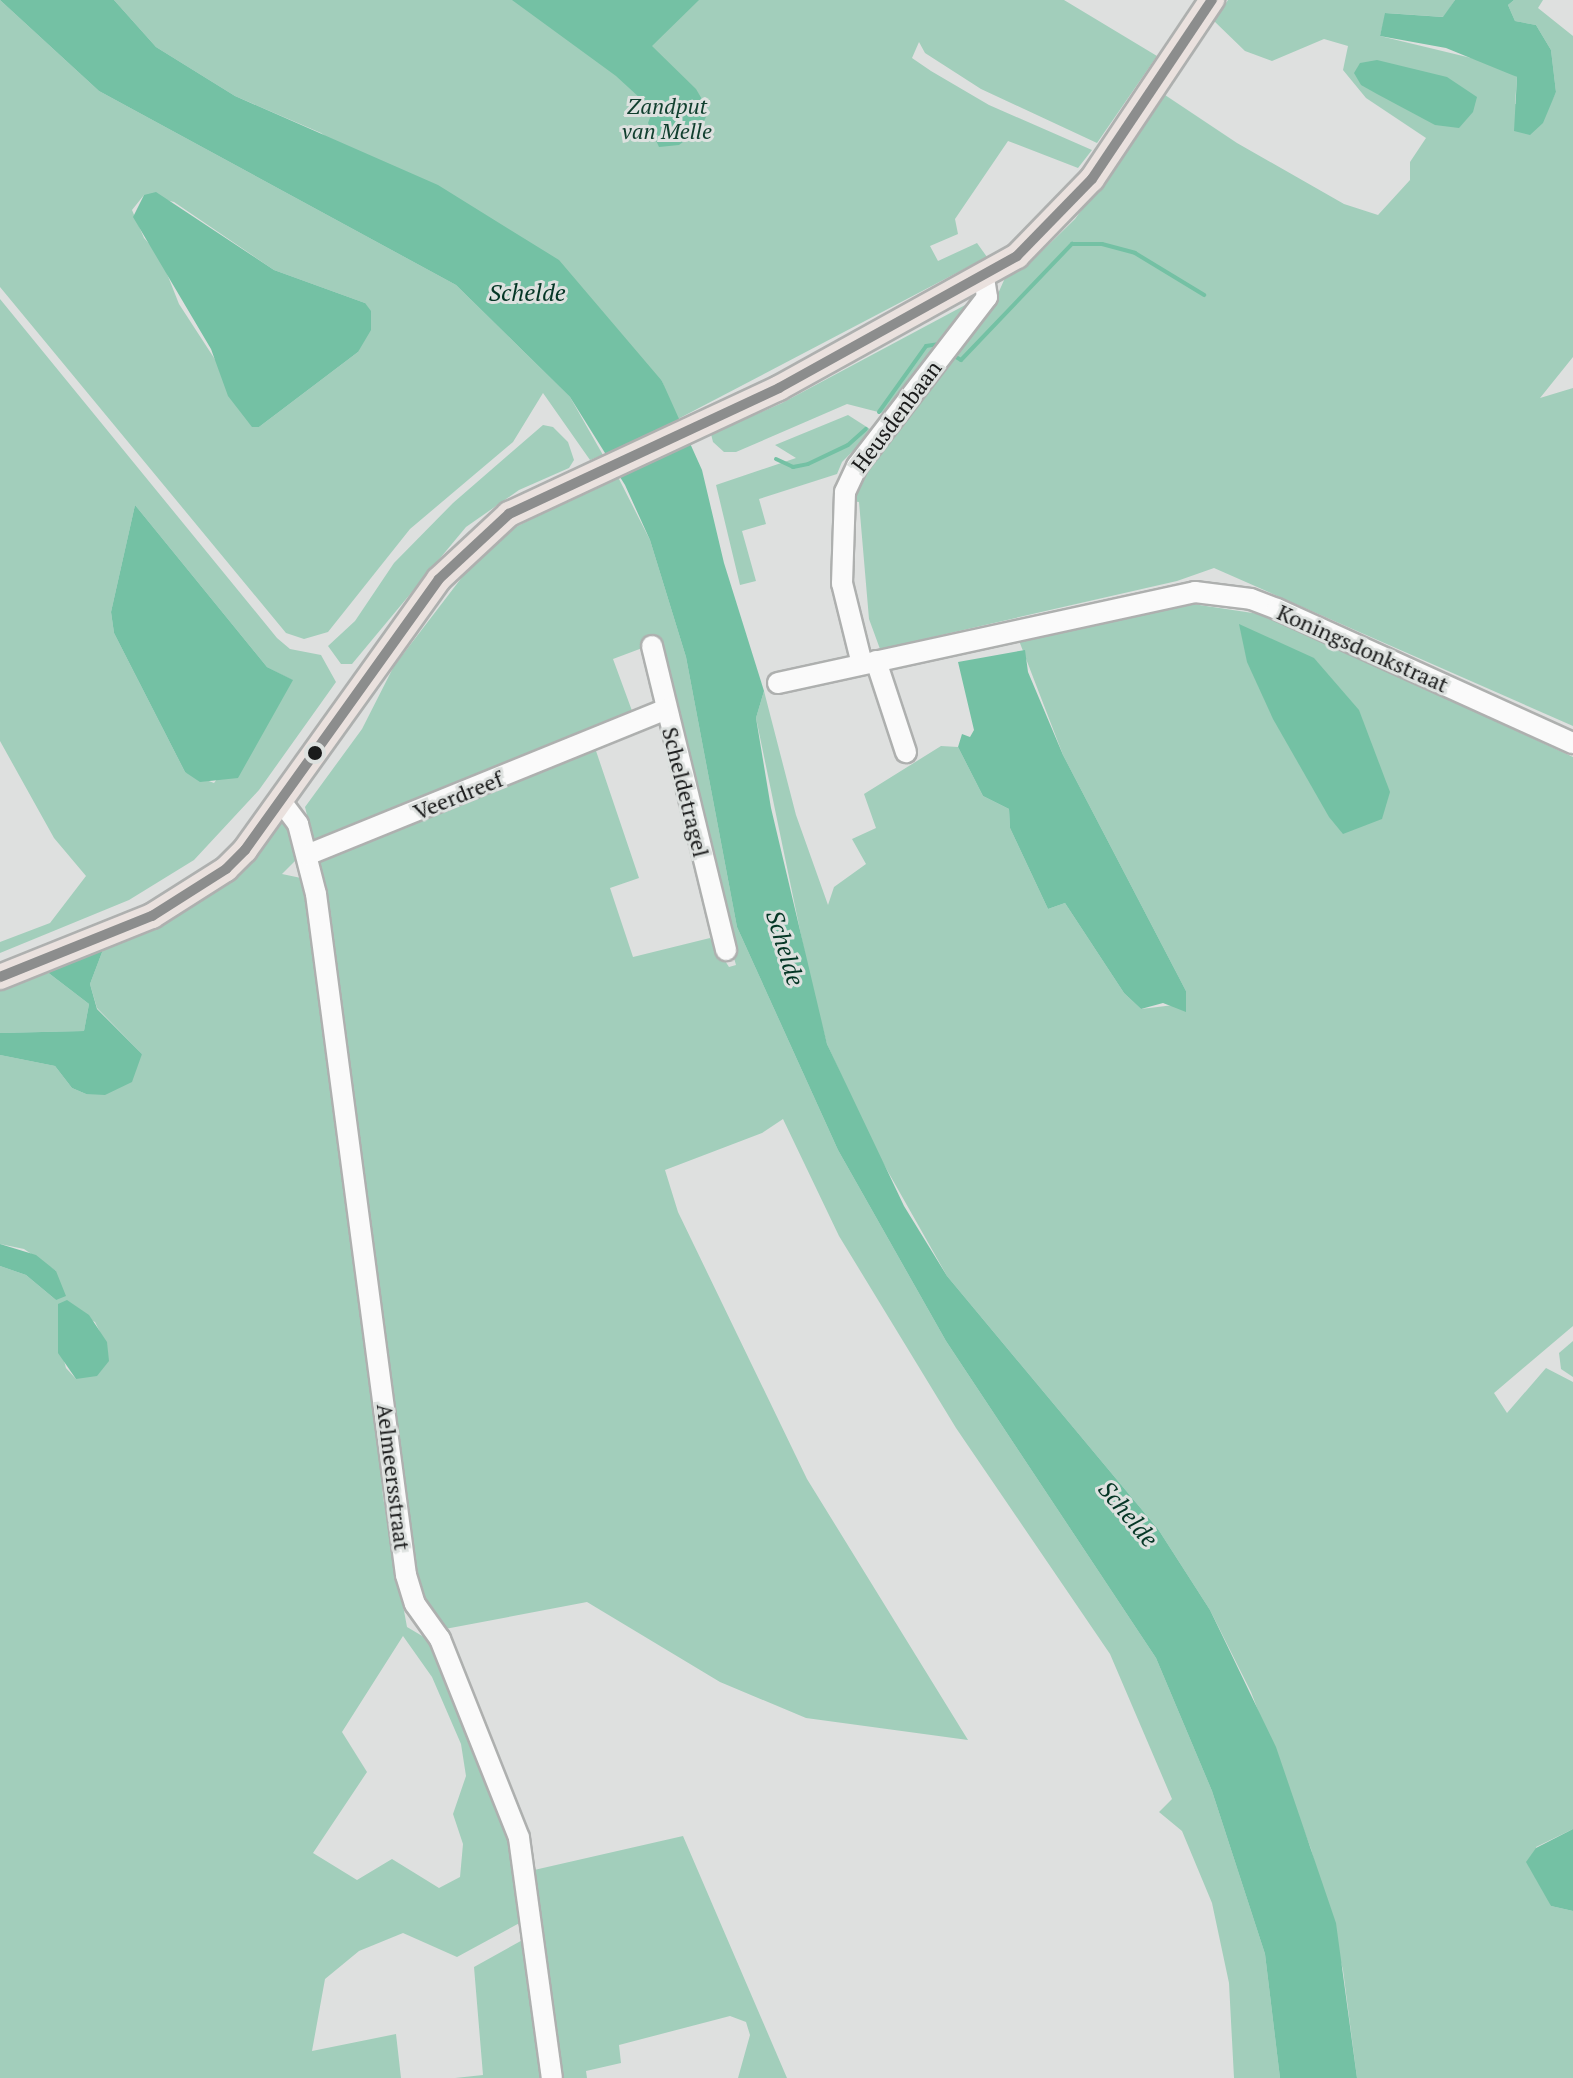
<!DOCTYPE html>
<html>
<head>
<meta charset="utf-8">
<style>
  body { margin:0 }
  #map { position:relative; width:1573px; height:2078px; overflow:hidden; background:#dee0df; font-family:"PT Serif",serif }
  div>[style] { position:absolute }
  .green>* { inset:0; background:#a2cebb }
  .water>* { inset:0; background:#74c1a4 }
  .stream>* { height:4px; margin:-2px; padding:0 2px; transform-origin:2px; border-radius:2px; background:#74c1a4 }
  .roads { filter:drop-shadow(2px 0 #aeb0af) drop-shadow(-2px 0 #aeb0af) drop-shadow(0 2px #aeb0af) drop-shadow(0 -2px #aeb0af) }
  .minor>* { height:20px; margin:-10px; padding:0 10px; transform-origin:10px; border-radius:10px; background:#fafafa }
  .major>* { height:24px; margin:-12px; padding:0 12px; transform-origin:12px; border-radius:12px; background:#eae1de }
  .bus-1>* { height:10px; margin:-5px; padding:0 5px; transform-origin:5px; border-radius:5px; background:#8c8d8d }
  .dots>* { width:22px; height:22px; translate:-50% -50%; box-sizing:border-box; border:4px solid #dde1df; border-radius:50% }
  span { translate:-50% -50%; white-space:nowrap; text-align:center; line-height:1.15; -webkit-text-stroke:6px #dde1df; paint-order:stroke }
  .park-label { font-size:22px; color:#103f2e; font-style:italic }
  .street-label { font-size:22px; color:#1a1b1b }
  .water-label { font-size:24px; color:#043625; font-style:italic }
</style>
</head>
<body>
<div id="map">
  <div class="green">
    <div style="clip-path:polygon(evenodd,0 0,99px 91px,456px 285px,570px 397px,603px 455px,590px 460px,543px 393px,513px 442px,410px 529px,328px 632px,304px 639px,286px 633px,0 287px,0 0,144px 195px,174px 202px,274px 270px,365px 303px,358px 352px,259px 427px,179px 304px,160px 256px,144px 238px,132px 210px,144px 195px)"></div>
    <div style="clip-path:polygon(114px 0,1064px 0,1157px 56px,1097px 143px,981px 89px,925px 53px,919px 42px,912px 58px,931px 71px,989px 105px,1092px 150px,1078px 168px,1008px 141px,955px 219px,958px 234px,930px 246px,938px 261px,977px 243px,987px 257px,676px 420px,662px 381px,321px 133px,235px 96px,156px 47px)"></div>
    <div style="clip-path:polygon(1228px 0,1455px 0,1444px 17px,1386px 13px,1380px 36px,1492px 63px,1517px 77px,1515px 104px,1549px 106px,1556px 92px,1551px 50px,1536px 25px,1515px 21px,1508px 5px,1514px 0,1543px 0,1538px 8px,1573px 36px,1573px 357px,1540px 398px,1573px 388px,1573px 726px,1214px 568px,1177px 581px,880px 649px,869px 619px,859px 502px,850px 501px,854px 484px,947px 360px,956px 357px,955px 350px,992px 307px,1005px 278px,1034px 259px,1075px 219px,1165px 95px,1237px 143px,1344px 204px,1378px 215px,1410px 180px,1410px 162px,1426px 138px,1366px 98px,1343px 70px,1348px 46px,1324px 39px,1272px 61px,1245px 51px,1214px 21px)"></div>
    <div style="clip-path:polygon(evenodd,0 299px,277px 638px,290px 649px,321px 655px,336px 682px,259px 790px,194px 860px,129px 900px,0 953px,0 942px,50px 923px,86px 876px,54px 838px,0 741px,0 299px,135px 505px,267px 667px,292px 680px,214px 783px,185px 772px,114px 633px,111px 612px,135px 505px)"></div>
    <div style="clip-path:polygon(969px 303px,886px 414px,847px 404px,736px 452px,724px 452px,713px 442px,711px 434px,782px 403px)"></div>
    <div style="clip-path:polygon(848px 415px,873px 431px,842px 462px,837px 474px,759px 499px,766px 524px,742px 531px,756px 581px,740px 585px,716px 485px,796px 458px,775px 445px)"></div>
    <div style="clip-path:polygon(543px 425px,553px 427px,568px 442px,574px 460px,569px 468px,519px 490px,466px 527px,352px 664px,341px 664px,328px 646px,355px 621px,394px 563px,453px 503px)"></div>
    <div style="clip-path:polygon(evenodd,617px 475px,650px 540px,686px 657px,737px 927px,838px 1150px,946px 1341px,1156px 1658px,1212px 1791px,1265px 1954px,1280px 2078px,1234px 2078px,1229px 1983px,1212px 1903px,1182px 1831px,1159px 1812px,1172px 1799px,1110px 1654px,956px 1428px,839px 1236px,783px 1119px,762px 1133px,665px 1170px,678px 1212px,807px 1479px,968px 1740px,806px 1718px,720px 1682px,587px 1602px,445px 1629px,422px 1596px,376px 1415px,383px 1497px,407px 1627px,429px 1640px,474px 1743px,521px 1873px,683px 1836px,787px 2078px,738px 2078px,750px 2035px,746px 2022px,730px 2016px,619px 2045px,621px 2063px,586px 2071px,587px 2078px,455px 2078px,483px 2075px,474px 1967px,528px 1937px,525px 1920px,457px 1957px,403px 1933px,359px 1951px,325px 1979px,312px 2051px,396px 2034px,401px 2078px,0 2078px,0 1266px,26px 1275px,56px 1300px,56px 1271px,24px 1249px,0 1244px,0 1055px,55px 1066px,72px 1088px,86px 1094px,142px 1054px,97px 1008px,90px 984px,104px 947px,209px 894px,278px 822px,288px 823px,302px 854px,282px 874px,301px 878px,307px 888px,318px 862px,327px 855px,593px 742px,639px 878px,610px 888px,633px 957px,710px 938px,729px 967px,736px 965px,645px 647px,613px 659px,635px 719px,315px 848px,305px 807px,362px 729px,394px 666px,466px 572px,516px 527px,617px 475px,58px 1304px,95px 1322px,100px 1332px,76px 1379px,66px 1368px,58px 1338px,58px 1304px,617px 475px,403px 1636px,432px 1677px,461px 1744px,466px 1776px,453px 1814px,463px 1844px,460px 1877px,439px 1888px,392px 1859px,357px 1880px,313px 1853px,367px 1772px,342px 1732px,403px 1636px)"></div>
    <div style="clip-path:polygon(1186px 603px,1266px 615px,1573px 757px,1573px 1326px,1494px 1393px,1507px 1413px,1546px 1368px,1573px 1382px,1573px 1829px,1536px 1847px,1551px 1906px,1573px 1911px,1573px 2078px,1357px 2078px,1343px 1970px,1311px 1849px,1251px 1692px,1210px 1610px,1158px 1529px,947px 1276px,874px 1147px,827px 1044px,812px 988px,756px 718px,764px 691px,796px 815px,828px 905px,834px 887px,866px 864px,852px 839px,876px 828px,864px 794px,941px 746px,958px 747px,983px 796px,1009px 809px,1010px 828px,1048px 909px,1065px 903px,1124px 993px,1141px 1009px,1174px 1005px,1186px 991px,1063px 755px,1018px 638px)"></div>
    <div style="clip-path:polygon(46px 971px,89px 1004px,84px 1031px,0 1033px,0 989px)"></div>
    <div style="clip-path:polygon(1573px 1341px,1573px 1377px,1561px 1369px,1559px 1353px)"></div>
  </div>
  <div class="water">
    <div style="clip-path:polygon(0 0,114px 0,156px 47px,235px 96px,438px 185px,559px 260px,662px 381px,702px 470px,724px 563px,764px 691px,756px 718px,771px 808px,827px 1044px,904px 1206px,947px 1276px,1158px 1529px,1210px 1610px,1276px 1747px,1336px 1923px,1357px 2078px,1280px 2078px,1265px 1954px,1212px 1791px,1156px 1658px,946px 1341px,838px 1150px,737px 927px,686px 657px,650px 540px,625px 485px,570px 397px,456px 285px,99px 91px)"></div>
    <div style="clip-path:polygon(512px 0,699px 0,652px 46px,696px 89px,709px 111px,700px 129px,679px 145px,659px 147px,648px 123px,653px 110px,616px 76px)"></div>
    <div style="clip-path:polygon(1455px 0,1514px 0,1508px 5px,1515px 21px,1536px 25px,1551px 50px,1556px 92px,1543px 123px,1530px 135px,1514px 131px,1517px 77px,1446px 48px,1380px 36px,1385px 13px,1443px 17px)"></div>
    <div style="clip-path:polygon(1377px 60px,1447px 77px,1477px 97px,1473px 112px,1459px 128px,1435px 125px,1377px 94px,1361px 85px,1354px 73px,1360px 63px)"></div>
    <div style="clip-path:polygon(156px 192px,274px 270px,365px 303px,371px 311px,371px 330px,358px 352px,259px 427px,252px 427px,228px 396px,211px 349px,133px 217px,144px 195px)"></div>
    <div style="clip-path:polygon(135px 505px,267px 667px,293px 680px,238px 778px,200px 782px,185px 772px,114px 633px,111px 612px)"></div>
    <div style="clip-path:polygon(1239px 624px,1314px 658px,1359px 710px,1390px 792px,1382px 819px,1343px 834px,1329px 817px,1273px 719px,1247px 662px)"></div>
    <div style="clip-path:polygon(1025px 650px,1028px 672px,1063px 755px,1186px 991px,1186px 1012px,1163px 1003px,1141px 1009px,1124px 993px,1065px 903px,1048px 909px,1010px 828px,1009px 809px,983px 796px,958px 747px,962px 734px,970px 737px,974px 730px,958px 662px)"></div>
    <div style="clip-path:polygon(104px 947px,90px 984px,97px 1009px,142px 1054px,132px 1082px,105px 1095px,86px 1094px,72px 1088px,55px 1066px,0 1055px,0 1033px,84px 1031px,89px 1004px,46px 971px)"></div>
    <div style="clip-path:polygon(0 1244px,36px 1255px,56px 1271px,66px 1296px,56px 1300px,26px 1275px,0 1266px)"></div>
    <div style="clip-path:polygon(67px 1300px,89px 1315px,107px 1342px,109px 1361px,97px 1376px,76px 1379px,58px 1353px,58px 1304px)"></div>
    <div style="clip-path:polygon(1573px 1829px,1573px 1911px,1551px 1906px,1526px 1862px,1536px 1848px)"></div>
  </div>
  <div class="stream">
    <div style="left:956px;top:357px;width:6px;rotate:31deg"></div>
    <div style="left:961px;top:360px;width:161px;rotate:-46.3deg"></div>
    <div style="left:1072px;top:244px;width:30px"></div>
    <div style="left:1102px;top:244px;width:34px;rotate:15deg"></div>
    <div style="left:1135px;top:253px;width:81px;rotate:31.3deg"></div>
    <div style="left:879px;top:412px;width:81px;rotate:-54.5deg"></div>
    <div style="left:926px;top:346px;width:12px;rotate:-9deg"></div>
    <div style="left:776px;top:459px;width:19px;rotate:25deg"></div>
    <div style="left:793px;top:467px;width:15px;rotate:-11deg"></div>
    <div style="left:808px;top:464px;width:44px;rotate:-25.4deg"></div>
    <div style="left:848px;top:445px;width:24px;rotate:-42deg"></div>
  </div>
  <div class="roads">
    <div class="minor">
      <div style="left:652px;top:646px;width:313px;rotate:76.3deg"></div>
      <div style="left:876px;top:661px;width:96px;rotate:71.8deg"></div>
      <div style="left:862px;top:664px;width:83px;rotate:-103.9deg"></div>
      <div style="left:842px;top:583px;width:91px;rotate:-88.1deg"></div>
      <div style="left:845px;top:492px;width:29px;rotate:-65deg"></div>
      <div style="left:857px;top:466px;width:213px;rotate:-52.4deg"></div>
      <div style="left:987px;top:297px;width:20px;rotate:-99deg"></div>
      <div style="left:778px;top:683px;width:427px;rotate:-12.3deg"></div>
      <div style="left:1195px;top:592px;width:56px;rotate:7.1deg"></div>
      <div style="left:1251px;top:599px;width:28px;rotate:21deg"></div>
      <div style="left:1277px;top:609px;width:325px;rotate:24.4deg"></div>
      <div style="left:280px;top:800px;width:30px;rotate:53deg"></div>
      <div style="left:298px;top:824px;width:72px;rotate:75.6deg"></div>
      <div style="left:316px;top:894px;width:687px;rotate:82.47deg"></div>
      <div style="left:406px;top:1575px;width:30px;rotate:73deg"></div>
      <div style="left:415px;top:1604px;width:43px;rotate:54.5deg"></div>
      <div style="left:440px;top:1639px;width:214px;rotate:68.3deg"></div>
      <div style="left:519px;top:1838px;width:242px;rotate:82.2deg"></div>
      <div style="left:307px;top:855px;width:388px;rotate:-22.1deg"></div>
    </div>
    <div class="major">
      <div style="left:0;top:977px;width:164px;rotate:-21.9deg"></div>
      <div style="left:152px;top:916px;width:88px;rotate:-32.4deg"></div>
      <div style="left:226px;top:869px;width:27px;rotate:-45deg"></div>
      <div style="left:245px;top:850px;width:333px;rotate:-54.4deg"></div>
      <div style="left:439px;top:579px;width:96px;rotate:-42.9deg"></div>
      <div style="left:509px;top:514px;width:298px;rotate:-25deg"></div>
      <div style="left:779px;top:388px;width:272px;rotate:-29deg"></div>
      <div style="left:1017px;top:256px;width:107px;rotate:-45.8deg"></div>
      <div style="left:1092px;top:179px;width:216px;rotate:-56.2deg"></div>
    </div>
  </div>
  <div class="bus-1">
    <div style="left:0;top:977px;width:164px;rotate:-21.9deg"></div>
    <div style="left:152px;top:916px;width:88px;rotate:-32.4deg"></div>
    <div style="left:226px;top:869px;width:27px;rotate:-45deg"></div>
    <div style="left:245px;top:850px;width:333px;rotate:-54.4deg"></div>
    <div style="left:439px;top:579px;width:96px;rotate:-42.9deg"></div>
    <div style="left:509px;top:514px;width:298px;rotate:-25deg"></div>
    <div style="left:779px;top:388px;width:272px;rotate:-29deg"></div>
    <div style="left:1017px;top:256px;width:107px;rotate:-45.8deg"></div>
    <div style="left:1092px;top:179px;width:216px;rotate:-56.2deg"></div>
  </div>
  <div class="dots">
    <div style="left:315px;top:753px;background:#1a1b1b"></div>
  </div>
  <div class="park-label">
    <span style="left:667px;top:118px">Zandput<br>van Melle</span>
  </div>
  <div class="street-label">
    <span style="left:896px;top:416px;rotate:-53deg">Heusdenbaan</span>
    <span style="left:1363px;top:648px;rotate:24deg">Koningsdonkstraat</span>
    <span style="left:686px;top:792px;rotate:76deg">Scheldetragel</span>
    <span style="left:458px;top:795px;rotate:-22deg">Veerdreef</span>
    <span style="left:394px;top:1477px;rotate:83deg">Aelmeersstraat</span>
  </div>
  <div class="water-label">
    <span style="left:527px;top:293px">Schelde</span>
    <span style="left:785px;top:948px;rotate:73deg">Schelde</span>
    <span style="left:1128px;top:1514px;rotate:50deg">Schelde</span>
  </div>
</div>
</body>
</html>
